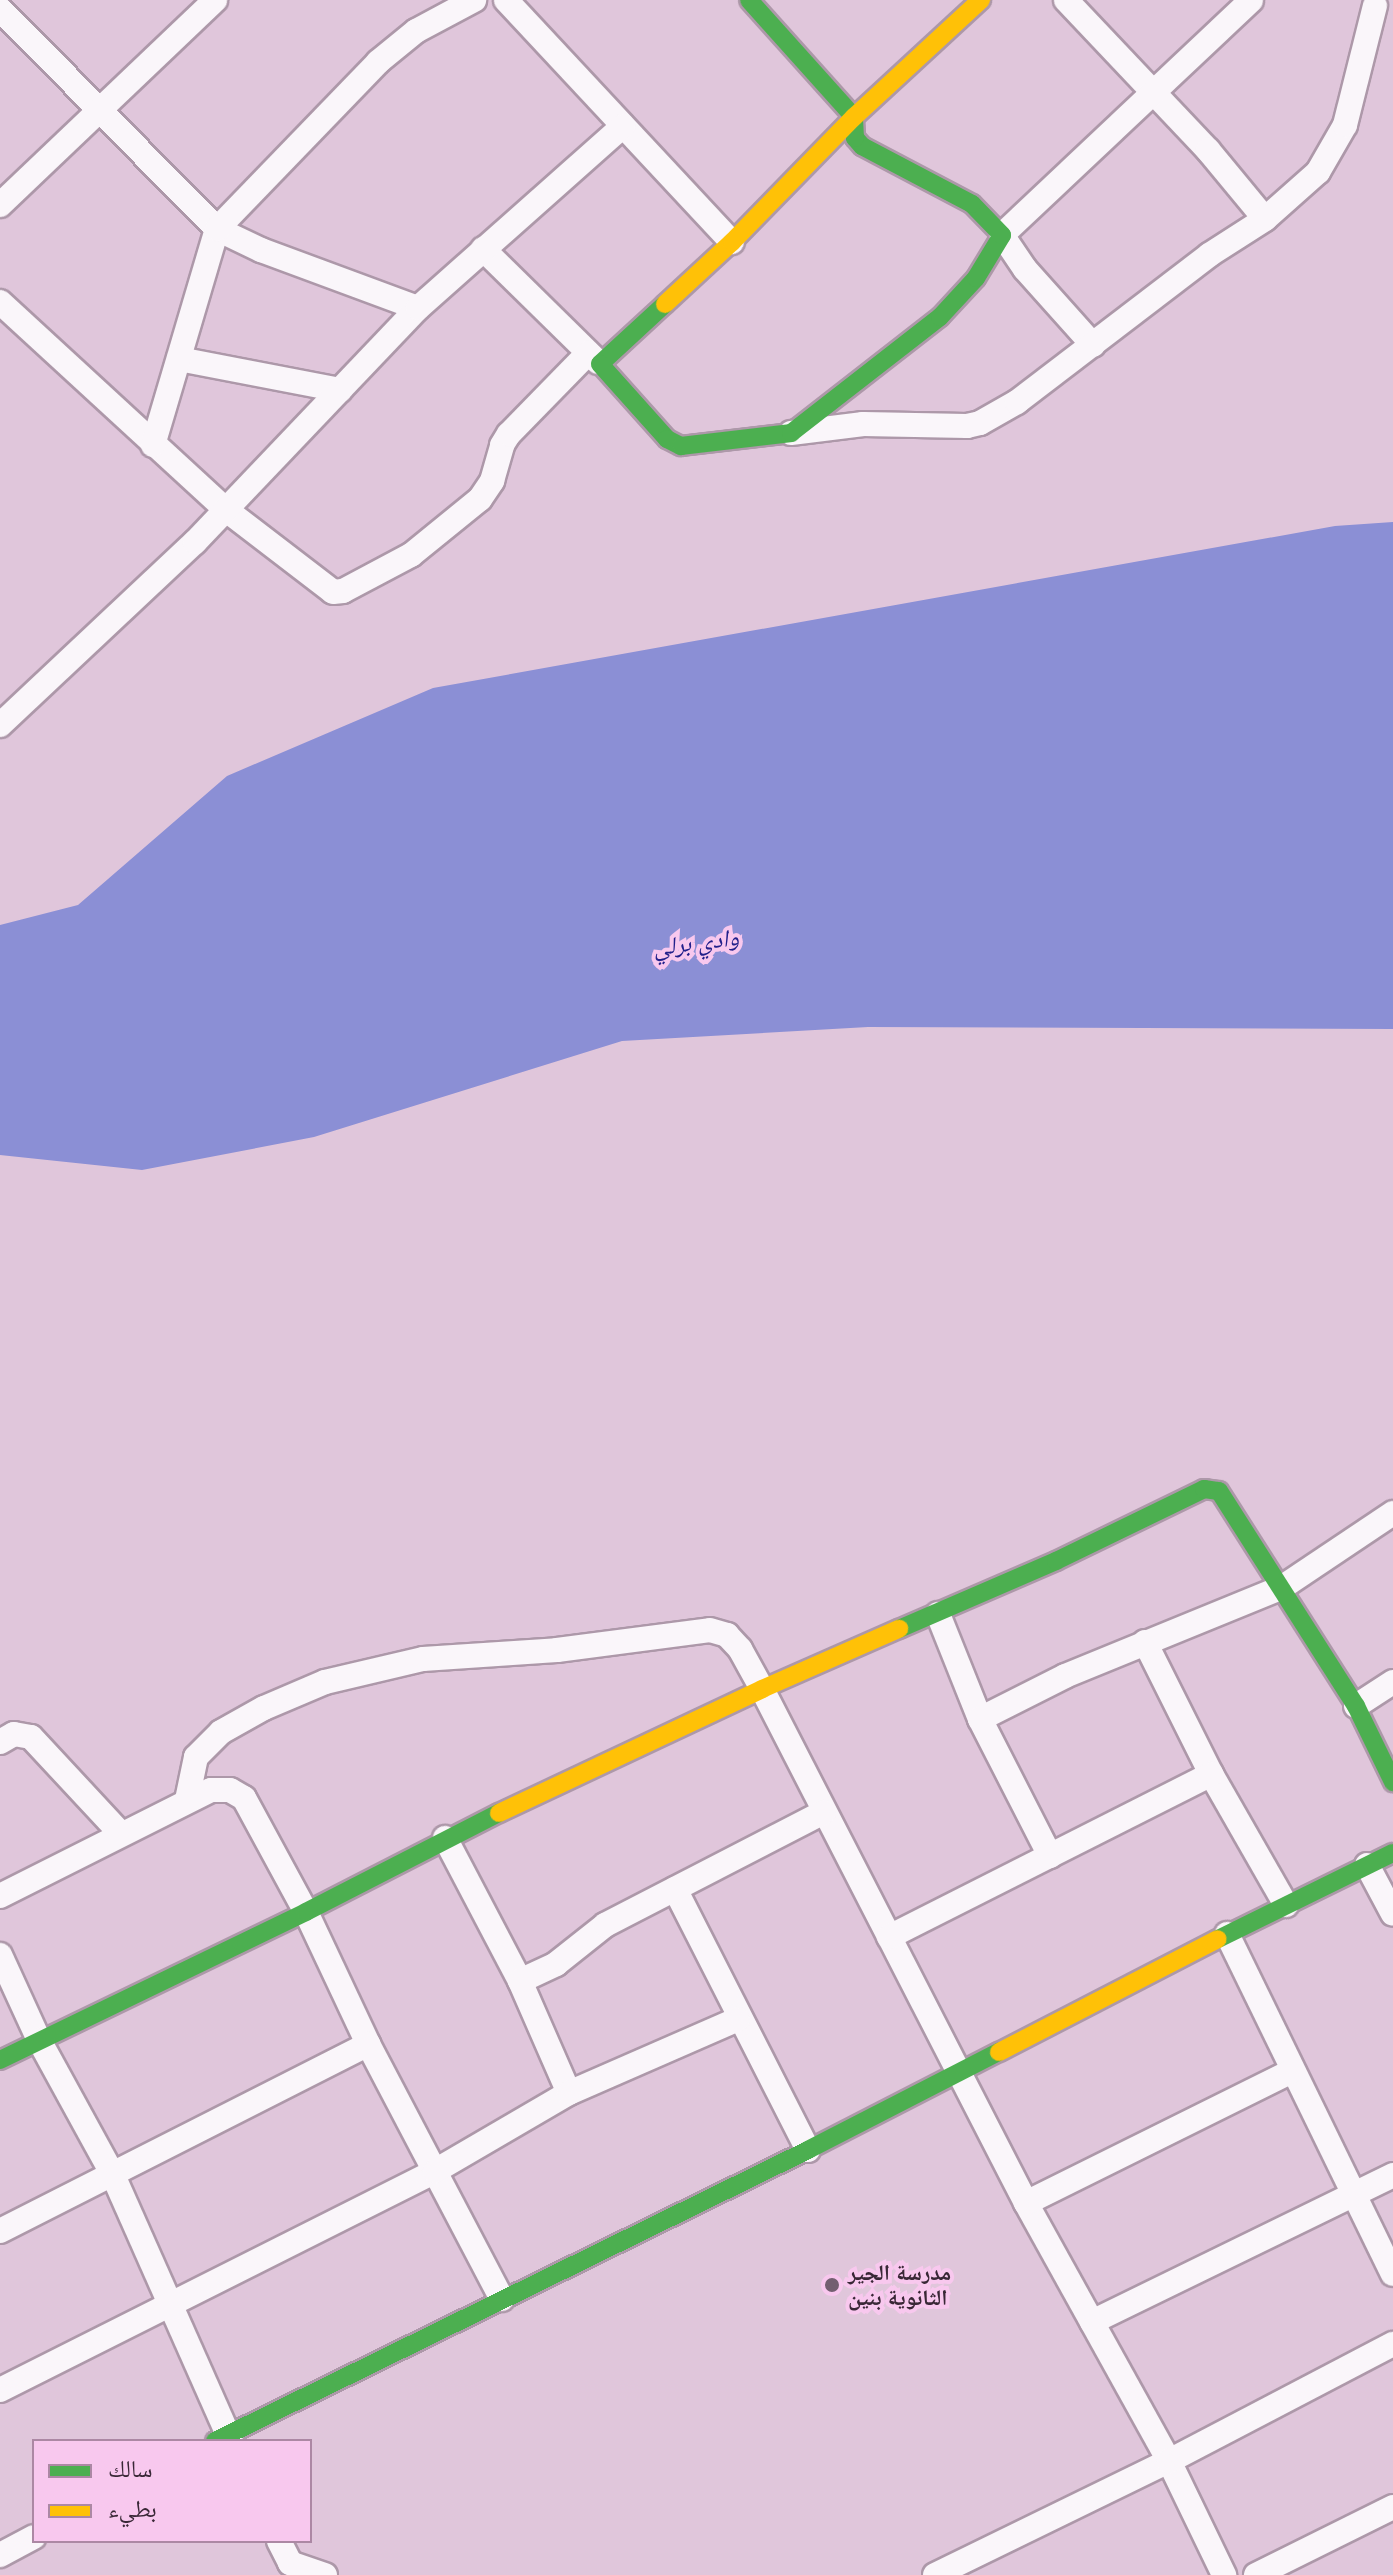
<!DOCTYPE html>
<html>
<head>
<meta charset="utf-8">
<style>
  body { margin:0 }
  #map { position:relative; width:1393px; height:2575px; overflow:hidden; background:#e0c6db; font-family:Quicksand,"Noto Naskh Arabic",sans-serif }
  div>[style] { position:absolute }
  .water>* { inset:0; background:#8b8fd5 }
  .roads { filter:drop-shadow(2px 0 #ad98a9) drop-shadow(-2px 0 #ad98a9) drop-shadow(0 2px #ad98a9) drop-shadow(0 -2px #ad98a9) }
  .street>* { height:24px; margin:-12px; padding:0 12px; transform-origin:12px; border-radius:12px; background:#faf6fa }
  .fast>* { height:18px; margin:-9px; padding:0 9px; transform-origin:9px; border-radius:9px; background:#4caf50 }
  .slow>* { height:18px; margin:-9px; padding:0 9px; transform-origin:9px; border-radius:9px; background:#ffc107 }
  .dots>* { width:22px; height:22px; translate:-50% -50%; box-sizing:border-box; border:4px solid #f8c8ee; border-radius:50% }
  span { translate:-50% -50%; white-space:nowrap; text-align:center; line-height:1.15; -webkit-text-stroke:8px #f8c8ee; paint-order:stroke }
  .poi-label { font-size:22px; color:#392736; font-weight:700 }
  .left { translate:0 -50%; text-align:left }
  .water-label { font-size:24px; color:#22208b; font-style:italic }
  .legend { position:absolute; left:32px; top:2439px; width:280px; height:104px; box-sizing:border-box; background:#f8c8ee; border:2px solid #ac88a4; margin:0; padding:10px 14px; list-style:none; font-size:24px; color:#392736 }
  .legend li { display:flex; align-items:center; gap:16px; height:40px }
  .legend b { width:40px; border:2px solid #ac88a4 }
</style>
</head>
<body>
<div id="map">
  <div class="water">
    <div style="clip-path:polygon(1393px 522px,1393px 1029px,868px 1027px,622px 1041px,314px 1137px,142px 1170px,0 1155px,0 925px,78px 905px,227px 776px,433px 688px,1335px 526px)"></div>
  </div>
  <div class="roads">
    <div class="street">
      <div style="left:506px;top:0;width:331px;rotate:47deg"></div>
      <div style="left:1066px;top:0;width:207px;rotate:46.6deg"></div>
      <div style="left:1208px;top:150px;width:89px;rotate:50.4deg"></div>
      <div style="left:0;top:9px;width:309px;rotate:45.4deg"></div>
      <div style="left:217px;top:229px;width:49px;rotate:25.5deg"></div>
      <div style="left:261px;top:250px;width:167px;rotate:20.3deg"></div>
      <div style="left:0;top:205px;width:297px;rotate:-43.6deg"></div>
      <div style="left:483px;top:249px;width:161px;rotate:44.5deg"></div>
      <div style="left:0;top:302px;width:306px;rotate:42.6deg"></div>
      <div style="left:225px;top:509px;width:136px;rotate:37.5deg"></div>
      <div style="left:333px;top:592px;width:10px;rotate:-6deg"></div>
      <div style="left:343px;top:591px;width:77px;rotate:-27.9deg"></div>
      <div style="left:411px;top:555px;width:89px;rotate:-39.1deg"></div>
      <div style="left:480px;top:499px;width:22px;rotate:-56deg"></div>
      <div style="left:492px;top:481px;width:37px;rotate:-74deg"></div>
      <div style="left:502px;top:445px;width:13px;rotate:-58deg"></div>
      <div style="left:509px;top:434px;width:113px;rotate:-45.7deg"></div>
      <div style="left:1093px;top:345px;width:102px;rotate:-131.8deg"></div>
      <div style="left:1025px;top:269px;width:41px;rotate:-124.1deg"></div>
      <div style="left:1002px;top:235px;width:342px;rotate:-43.3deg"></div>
      <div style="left:179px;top:359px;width:164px;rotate:10.9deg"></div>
      <div style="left:791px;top:433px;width:73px;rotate:-7.1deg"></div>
      <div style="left:863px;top:424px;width:104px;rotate:1.1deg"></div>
      <div style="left:967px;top:426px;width:13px;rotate:-13deg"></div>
      <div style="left:980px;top:423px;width:43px;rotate:-29.6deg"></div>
      <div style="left:1017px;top:402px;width:242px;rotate:-37.4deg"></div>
      <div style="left:1209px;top:255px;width:67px;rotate:-32.7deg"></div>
      <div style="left:1265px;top:219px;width:71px;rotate:-41.6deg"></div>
      <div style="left:1318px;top:172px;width:54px;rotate:-60.1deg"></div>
      <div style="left:1345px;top:125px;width:123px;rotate:-75.9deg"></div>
      <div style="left:153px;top:445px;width:225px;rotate:-73.5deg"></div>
      <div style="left:217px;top:229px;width:232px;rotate:-46deg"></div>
      <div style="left:378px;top:62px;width:49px;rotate:-39.2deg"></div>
      <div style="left:416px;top:31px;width:66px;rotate:-28.1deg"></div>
      <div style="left:0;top:725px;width:267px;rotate:-43.2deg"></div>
      <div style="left:195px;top:542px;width:323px;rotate:-46.4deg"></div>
      <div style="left:418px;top:308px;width:274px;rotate:-41.6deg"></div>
      <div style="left:938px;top:1614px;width:113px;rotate:68.2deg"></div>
      <div style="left:980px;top:1719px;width:154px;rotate:62.9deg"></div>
      <div style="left:1145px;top:1642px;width:148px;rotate:63.4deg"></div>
      <div style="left:1211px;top:1774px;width:151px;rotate:60.2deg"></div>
      <div style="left:1356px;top:1706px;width:44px;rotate:-33deg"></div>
      <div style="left:980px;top:1719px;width:95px;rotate:-26.8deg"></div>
      <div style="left:1065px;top:1676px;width:233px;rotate:-22.2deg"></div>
      <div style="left:1281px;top:1588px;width:135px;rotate:-33.8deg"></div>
      <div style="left:0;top:1742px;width:16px;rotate:-30deg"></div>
      <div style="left:14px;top:1734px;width:17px;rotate:10deg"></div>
      <div style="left:31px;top:1737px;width:132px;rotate:47.1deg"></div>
      <div style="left:187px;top:1800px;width:44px;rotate:-78.2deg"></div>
      <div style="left:196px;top:1757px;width:35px;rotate:-45deg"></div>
      <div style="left:221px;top:1732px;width:49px;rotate:-29.2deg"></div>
      <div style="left:264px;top:1708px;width:66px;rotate:-23.1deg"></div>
      <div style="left:325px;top:1682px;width:101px;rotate:-13.2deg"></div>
      <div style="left:423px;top:1659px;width:134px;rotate:-3.8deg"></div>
      <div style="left:557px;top:1650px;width:154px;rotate:-7.4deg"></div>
      <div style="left:710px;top:1630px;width:18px;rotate:16deg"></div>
      <div style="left:727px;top:1635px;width:19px;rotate:47deg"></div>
      <div style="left:740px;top:1649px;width:46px;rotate:61.2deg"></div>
      <div style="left:762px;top:1689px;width:578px;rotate:62.81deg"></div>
      <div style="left:1026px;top:2203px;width:295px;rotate:61deg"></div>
      <div style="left:1169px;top:2461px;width:127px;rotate:64.2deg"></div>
      <div style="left:445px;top:1838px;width:161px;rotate:62.3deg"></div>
      <div style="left:520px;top:1981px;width:122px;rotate:66.4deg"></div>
      <div style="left:1367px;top:1865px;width:55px;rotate:62deg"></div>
      <div style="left:675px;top:1889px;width:293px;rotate:63deg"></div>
      <div style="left:0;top:1896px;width:236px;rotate:-26.7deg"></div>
      <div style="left:211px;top:1790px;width:19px"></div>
      <div style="left:230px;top:1790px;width:16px;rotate:30deg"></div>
      <div style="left:244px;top:1798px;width:130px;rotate:61.5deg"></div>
      <div style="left:306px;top:1912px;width:146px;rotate:64.8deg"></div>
      <div style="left:368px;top:2044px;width:288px;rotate:62.3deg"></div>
      <div style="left:1227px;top:1934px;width:378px;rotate:64deg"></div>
      <div style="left:889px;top:1937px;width:361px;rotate:-26.8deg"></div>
      <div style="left:0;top:1955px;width:94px;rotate:65.4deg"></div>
      <div style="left:39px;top:2040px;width:154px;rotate:61.3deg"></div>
      <div style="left:113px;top:2175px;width:291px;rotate:66.1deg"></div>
      <div style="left:520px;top:1981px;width:40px;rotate:-25deg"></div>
      <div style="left:556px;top:1964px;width:63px;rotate:-38.5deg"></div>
      <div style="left:605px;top:1925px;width:246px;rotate:-27.3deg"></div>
      <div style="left:1026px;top:2203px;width:297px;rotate:-26.4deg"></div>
      <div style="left:0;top:2231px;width:413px;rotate:-26.9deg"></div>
      <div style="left:1092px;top:2322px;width:335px;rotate:-26deg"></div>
      <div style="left:0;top:2390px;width:487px;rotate:-26.7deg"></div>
      <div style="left:435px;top:2171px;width:155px;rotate:-30.2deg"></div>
      <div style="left:569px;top:2093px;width:184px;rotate:-23.6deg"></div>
      <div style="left:279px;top:2541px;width:25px;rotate:63deg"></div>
      <div style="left:290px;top:2563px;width:37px;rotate:19deg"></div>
      <div style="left:0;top:2555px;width:38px;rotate:-28deg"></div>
      <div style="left:935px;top:2575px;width:260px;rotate:-26deg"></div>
      <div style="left:1169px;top:2461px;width:253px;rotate:-27.6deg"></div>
      <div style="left:1256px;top:2575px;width:153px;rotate:-26.4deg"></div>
    </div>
    <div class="fast">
      <div style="left:665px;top:304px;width:88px;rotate:137.3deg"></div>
      <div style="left:600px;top:364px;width:101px;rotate:48.2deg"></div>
      <div style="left:667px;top:439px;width:16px;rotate:27deg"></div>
      <div style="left:681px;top:446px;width:111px;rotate:-6.7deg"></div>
      <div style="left:791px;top:433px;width:189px;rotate:-37.9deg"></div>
      <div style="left:940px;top:317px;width:53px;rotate:-47.3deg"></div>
      <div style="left:976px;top:278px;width:50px;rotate:-58.8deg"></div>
      <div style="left:1002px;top:235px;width:43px;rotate:-134.1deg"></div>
      <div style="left:972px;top:204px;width:124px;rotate:-152.2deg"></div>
      <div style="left:862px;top:146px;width:11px;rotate:-131deg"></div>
      <div style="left:855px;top:138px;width:21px;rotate:-93deg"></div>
      <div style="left:854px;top:117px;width:157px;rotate:-131.9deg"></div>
      <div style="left:899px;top:1629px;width:171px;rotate:-23.4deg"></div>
      <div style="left:1056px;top:1561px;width:165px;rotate:-25.9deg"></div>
      <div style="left:1204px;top:1489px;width:15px;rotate:8deg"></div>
      <div style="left:1219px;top:1491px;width:255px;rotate:57.5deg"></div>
      <div style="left:1356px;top:1706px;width:85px;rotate:64deg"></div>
      <div style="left:1218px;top:1939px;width:195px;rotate:-26.2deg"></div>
      <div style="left:0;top:2060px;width:340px;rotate:-25.8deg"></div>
      <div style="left:306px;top:1912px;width:217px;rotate:-27.2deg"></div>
      <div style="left:215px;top:2441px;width:661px;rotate:-26.14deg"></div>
      <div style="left:808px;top:2150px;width:215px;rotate:-27.2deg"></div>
    </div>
    <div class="slow">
      <div style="left:665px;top:304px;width:91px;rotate:-42.8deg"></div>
      <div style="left:732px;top:242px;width:175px;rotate:-45.7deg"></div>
      <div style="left:854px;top:117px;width:173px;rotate:-42.7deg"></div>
      <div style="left:499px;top:1813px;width:291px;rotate:-25.2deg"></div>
      <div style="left:762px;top:1689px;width:150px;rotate:-23.7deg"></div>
      <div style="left:999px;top:2052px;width:246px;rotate:-27.3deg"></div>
    </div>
  </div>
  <div class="dots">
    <div style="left:832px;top:2285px;background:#735f70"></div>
  </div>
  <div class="poi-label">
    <span class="left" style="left:848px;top:2285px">مدرسة الجير<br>الثانوية بنين</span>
  </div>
  <div class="water-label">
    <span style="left:696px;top:942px;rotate:-7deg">وادي برلي</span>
  </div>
  <ul class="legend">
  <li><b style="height:10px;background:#4caf50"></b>سالك</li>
  <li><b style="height:10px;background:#ffc107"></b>بطيء</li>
  </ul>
</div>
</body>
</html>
